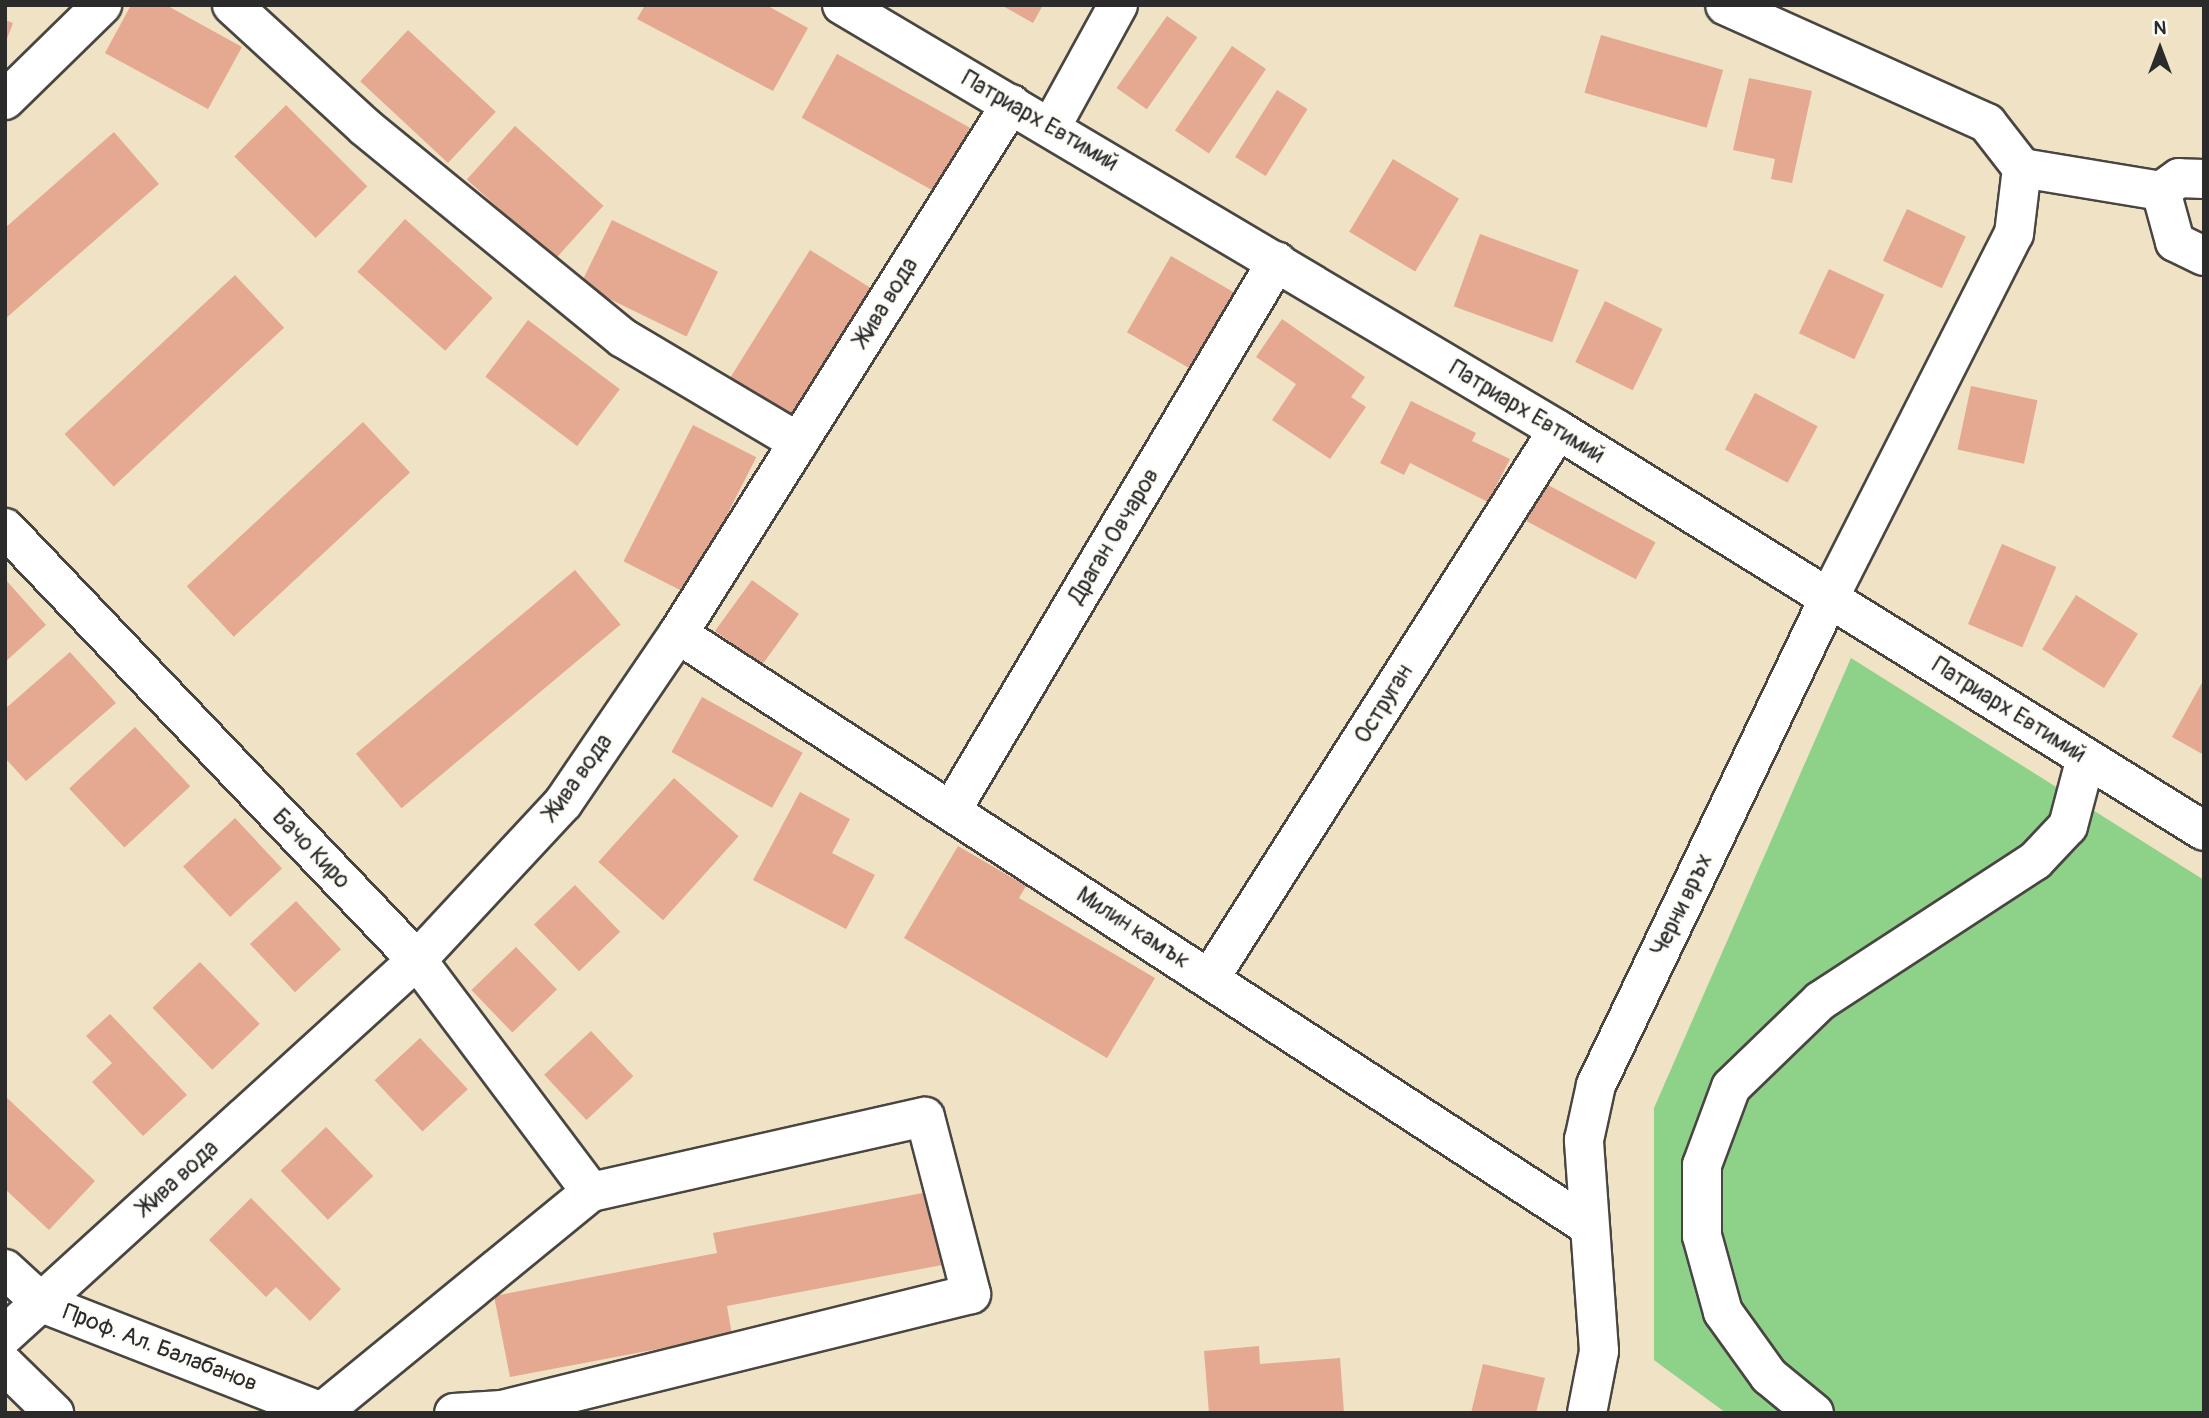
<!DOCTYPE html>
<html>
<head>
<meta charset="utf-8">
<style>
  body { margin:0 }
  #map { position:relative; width:2209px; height:1418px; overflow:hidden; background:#f0e2c4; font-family:Pangolin,sans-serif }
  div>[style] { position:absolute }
  .green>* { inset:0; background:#8ed189 }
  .building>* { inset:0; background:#e4a990; transform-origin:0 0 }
  .roads { filter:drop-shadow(2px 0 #494642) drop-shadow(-2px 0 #494642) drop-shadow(0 2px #494642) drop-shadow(0 -2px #494642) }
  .minor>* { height:38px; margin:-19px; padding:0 19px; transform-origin:19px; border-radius:19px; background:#fff }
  span { translate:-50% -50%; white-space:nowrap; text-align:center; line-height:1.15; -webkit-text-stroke:5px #fdfcf7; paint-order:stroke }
  .street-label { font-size:23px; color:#2b2b2b }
  .frame { position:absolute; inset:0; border:7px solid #2b2b2b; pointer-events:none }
  .north { position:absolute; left:2125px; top:14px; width:70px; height:70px; -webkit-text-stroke:5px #fdfcf7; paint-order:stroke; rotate:0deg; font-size:19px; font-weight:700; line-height:28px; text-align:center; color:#2b2b2b }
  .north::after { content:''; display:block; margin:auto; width:24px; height:32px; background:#2b2b2b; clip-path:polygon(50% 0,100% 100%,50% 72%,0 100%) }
</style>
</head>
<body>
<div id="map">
  <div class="green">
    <div style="clip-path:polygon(1851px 658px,2204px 880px,2204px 1413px,1726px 1413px,1654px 1360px,1654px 1108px)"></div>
  </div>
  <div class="building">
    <div style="clip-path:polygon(131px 5px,166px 5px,242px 47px,208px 109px,105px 53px)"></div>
    <div style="clip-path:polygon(645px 5px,766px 5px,808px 28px,773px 91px,637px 19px)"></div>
    <div style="clip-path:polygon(1001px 5px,1043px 5px,1033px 23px)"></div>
    <div style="left:1167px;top:16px;width:37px;height:88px;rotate:35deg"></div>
    <div style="clip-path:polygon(5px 20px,13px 23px,5px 44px)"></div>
    <div style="left:408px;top:30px;width:120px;height:70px;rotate:43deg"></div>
    <div style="left:1601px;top:35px;width:127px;height:60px;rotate:16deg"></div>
    <div style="left:1232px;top:46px;width:41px;height:102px;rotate:34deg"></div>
    <div style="left:837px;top:54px;width:152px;height:73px;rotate:29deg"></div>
    <div style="clip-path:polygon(1749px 78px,1812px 91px,1792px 183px,1771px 179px,1775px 159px,1733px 150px)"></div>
    <div style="left:1277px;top:90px;width:36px;height:79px;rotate:32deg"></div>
    <div style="left:286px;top:105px;width:115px;height:73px;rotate:45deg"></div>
    <div style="left:515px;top:126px;width:119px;height:72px;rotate:42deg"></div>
    <div style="clip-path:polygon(114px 132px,159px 184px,5px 319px,5px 228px)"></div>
    <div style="left:1393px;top:159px;width:77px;height:85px;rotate:31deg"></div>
    <div style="left:1907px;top:209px;width:65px;height:57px;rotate:25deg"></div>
    <div style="left:405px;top:219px;width:118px;height:71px;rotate:42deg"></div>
    <div style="left:612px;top:220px;width:118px;height:72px;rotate:26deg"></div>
    <div style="left:1480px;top:234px;width:105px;height:77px;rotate:20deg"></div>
    <div style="left:810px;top:250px;width:73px;height:152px;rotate:32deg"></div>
    <div style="left:1171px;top:256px;width:73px;height:88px;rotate:30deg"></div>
    <div style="left:1829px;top:269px;width:61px;height:71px;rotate:25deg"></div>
    <div style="left:235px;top:275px;width:72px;height:233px;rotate:47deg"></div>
    <div style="left:1605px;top:301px;width:64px;height:68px;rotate:26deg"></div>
    <div style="clip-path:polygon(1282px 319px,1365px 377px,1351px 397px,1366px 407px,1330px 459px,1272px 420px,1296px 384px,1256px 357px)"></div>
    <div style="left:528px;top:320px;width:115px;height:71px;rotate:37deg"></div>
    <div style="left:1971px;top:386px;width:68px;height:65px;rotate:12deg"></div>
    <div style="left:1755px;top:393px;width:71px;height:64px;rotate:28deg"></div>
    <div style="clip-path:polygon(1411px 401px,1476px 433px,1472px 441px,1510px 459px,1488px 502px,1410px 463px,1404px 475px,1380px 463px)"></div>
    <div style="left:363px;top:422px;width:69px;height:241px;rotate:47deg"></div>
    <div style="left:693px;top:425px;width:71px;height:153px;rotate:27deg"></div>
    <div style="left:1546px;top:484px;width:124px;height:42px;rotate:28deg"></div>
    <div style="left:2002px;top:544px;width:59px;height:87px;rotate:23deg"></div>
    <div style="left:575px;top:570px;width:71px;height:286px;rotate:50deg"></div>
    <div style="clip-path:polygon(5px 579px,46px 625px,5px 662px)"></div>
    <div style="left:752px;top:580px;width:58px;height:63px;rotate:36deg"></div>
    <div style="left:2076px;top:595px;width:73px;height:64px;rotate:32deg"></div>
    <div style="clip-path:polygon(70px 652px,116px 703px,26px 781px,5px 758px,5px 709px)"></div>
    <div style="clip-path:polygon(2204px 679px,2204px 755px,2172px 737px)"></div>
    <div style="left:702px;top:697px;width:115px;height:63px;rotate:29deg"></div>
    <div style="left:135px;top:727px;width:81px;height:90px;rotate:47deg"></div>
    <div style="left:674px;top:778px;width:87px;height:113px;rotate:42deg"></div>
    <div style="clip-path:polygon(800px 792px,850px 819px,832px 853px,875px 875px,846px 929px,753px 880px)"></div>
    <div style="left:235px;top:818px;width:69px;height:71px;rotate:47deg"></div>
    <div style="clip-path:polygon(958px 846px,1026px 886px,1019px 898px,1155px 978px,1107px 1058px,904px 938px)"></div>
    <div style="left:575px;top:885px;width:65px;height:57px;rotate:46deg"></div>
    <div style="left:296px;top:901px;width:66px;height:63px;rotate:47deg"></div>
    <div style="left:516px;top:947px;width:59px;height:62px;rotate:46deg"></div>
    <div style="left:200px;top:962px;width:86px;height:66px;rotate:46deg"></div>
    <div style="clip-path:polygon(110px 1014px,187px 1095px,143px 1136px,92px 1082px,112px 1063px,86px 1036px)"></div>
    <div style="left:591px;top:1031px;width:62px;height:64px;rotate:47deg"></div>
    <div style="left:420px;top:1038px;width:70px;height:62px;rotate:47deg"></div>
    <div style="clip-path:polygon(5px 1096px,95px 1181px,49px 1230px,5px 1189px)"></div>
    <div style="left:326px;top:1127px;width:68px;height:63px;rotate:46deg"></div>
    <div style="clip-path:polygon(928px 1192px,942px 1265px,727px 1306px,732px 1335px,510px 1377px,494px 1296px,717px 1253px,713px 1233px)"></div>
    <div style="clip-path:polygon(251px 1198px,341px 1289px,310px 1321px,276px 1287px,266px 1297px,209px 1240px)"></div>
    <div style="clip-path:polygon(1259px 1346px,1260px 1364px,1340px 1358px,1344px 1413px,1209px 1413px,1204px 1351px)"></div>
    <div style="clip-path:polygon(1483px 1364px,1545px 1378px,1536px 1413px,1471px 1413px)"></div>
  </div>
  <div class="roads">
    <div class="minor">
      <div style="left:232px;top:5px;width:180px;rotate:42.5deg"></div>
      <div style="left:365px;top:127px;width:333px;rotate:39.3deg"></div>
      <div style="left:623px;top:338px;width:204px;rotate:30.7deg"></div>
      <div style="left:842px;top:5px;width:833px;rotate:30.69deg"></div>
      <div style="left:1558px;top:430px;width:760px;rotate:31.83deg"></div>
      <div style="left:5px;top:100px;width:136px;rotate:-44.4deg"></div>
      <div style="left:1051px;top:127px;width:139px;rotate:-61.2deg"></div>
      <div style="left:2022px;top:168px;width:141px;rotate:9.4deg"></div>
      <div style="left:2204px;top:179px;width:25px;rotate:-178deg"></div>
      <div style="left:2179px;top:178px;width:22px;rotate:144deg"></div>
      <div style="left:2161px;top:191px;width:53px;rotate:74.6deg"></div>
      <div style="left:2175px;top:242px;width:32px;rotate:26deg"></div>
      <div style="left:5px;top:528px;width:597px;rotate:46.36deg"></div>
      <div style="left:417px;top:960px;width:290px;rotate:53.1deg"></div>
      <div style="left:678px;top:634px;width:1084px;rotate:33.03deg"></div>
      <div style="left:951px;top:811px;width:639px;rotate:-59.34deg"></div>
      <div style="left:1210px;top:978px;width:649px;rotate:-57.58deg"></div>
      <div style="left:5px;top:1269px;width:50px;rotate:42.6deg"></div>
      <div style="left:42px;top:1303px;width:303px;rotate:21.3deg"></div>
      <div style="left:5px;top:1335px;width:557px;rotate:-42.31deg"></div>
      <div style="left:417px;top:960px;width:214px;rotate:-47.1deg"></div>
      <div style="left:563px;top:803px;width:204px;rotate:-55.8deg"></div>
      <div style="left:678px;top:634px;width:626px;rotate:-57.86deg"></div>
      <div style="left:5px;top:1365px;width:69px;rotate:44.4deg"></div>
      <div style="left:322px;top:1412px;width:348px;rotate:-39.3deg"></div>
      <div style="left:591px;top:1192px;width:342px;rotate:-12.7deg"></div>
      <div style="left:925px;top:1117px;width:183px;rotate:75.4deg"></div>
      <div style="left:971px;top:1294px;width:483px;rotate:166.1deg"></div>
      <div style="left:502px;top:1410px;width:48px;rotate:176.4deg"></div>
      <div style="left:1587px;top:1413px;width:63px;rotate:-79deg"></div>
      <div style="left:1599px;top:1351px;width:212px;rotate:-94.1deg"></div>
      <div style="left:1584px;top:1140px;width:56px;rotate:-77.7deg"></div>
      <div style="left:1596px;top:1085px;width:540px;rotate:-64.43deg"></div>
      <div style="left:1829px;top:598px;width:408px;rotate:-63.1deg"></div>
      <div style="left:2014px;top:234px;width:66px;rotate:-83.1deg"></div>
      <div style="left:2022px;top:168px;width:57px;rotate:-127.9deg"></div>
      <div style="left:1987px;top:123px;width:287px;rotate:-155.8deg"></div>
      <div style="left:1814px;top:1413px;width:58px;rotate:-140.6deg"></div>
      <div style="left:1769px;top:1376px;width:79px;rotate:-125.7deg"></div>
      <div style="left:1723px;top:1312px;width:79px;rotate:-105.4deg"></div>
      <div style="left:1702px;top:1236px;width:71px;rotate:-90deg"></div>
      <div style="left:1702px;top:1165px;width:83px;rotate:-69.6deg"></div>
      <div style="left:1731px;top:1087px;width:124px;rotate:-44deg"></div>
      <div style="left:1820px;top:1001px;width:257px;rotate:-33.1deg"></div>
      <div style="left:2035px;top:861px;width:48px;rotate:-46.7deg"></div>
      <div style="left:2068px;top:826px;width:70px;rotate:-75.2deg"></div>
    </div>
  </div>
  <div class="street-label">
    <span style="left:1040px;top:121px;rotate:30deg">Патриарх Евтимий</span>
    <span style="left:886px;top:302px;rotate:-58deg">Жива вода</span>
    <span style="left:1527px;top:412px;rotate:31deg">Патриарх Евтимий</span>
    <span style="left:1114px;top:536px;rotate:-59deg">Драган Овчаров</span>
    <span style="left:1384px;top:704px;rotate:-58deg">Оструган</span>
    <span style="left:2009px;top:710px;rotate:32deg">Патриарх Евтимий</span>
    <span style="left:578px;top:777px;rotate:-54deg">Жива вода</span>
    <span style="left:311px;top:849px;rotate:46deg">Бачо Киро</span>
    <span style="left:1682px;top:905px;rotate:-64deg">Черни връх</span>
    <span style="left:1133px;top:928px;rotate:33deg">Милин камък</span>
    <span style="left:178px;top:1178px;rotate:-42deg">Жива вода</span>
    <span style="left:160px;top:1348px;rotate:21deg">Проф. Ал. Балабанов</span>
  </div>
  <div class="frame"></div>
  <div class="north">N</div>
</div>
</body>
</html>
